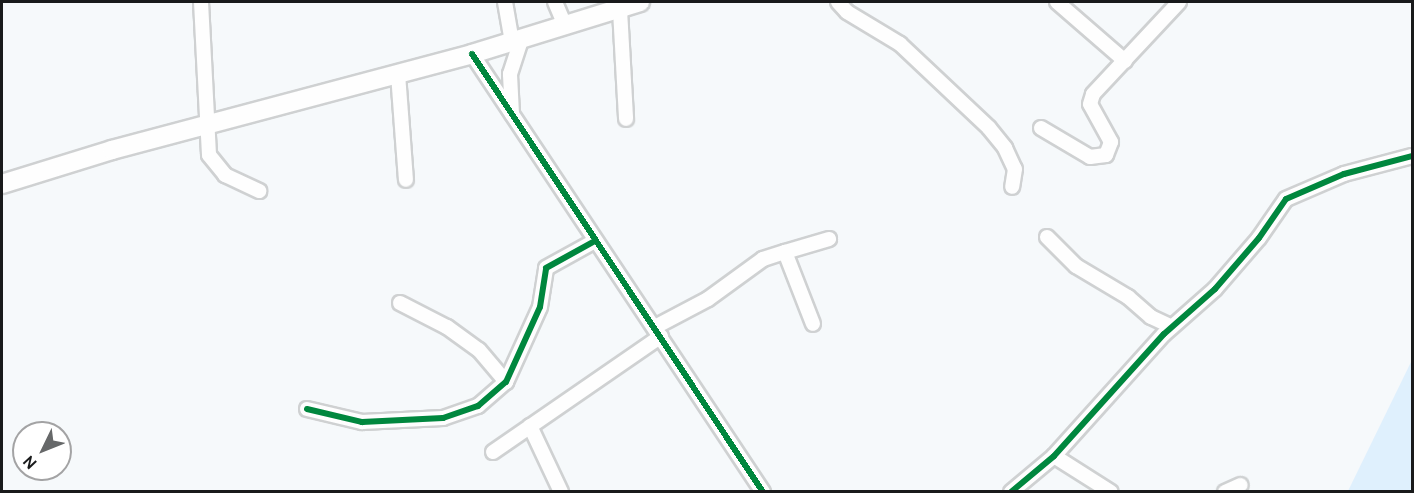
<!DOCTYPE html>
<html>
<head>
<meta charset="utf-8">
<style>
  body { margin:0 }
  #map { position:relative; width:1414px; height:493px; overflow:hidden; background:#f6f9fb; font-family:Cabin,sans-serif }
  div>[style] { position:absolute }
  .green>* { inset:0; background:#dff0fd }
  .roads { filter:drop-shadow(2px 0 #cfd1d2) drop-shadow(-2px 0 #cfd1d2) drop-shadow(0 2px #cfd1d2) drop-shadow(0 -2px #cfd1d2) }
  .minor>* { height:14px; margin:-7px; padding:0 7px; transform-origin:7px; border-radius:7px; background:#fefefe }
  .major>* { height:18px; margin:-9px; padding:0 9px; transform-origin:9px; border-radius:9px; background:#fefefe }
  .cycleway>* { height:6px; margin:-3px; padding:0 3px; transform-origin:3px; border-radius:3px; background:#00873e }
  span { translate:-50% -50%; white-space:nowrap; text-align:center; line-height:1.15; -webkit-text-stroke:6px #fff; paint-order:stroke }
  .frame { position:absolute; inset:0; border:3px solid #191a1b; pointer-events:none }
  .north { position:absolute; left:12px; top:421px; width:60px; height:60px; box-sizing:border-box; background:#fff; border:2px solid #a3a3a4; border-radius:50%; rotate:227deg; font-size:16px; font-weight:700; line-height:24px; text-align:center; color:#191a1b }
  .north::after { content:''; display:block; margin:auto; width:21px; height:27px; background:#666869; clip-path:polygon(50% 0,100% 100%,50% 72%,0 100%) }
</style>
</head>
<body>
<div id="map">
  <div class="green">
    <div style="clip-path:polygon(1412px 360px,1412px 491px,1348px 491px)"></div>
  </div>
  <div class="roads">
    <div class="minor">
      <div style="left:201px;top:2px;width:153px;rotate:87deg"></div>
      <div style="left:209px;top:155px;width:26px;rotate:51deg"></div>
      <div style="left:225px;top:175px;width:38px;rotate:25deg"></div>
      <div style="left:505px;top:2px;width:41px;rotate:80.1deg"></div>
      <div style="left:555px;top:2px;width:26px;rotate:67deg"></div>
      <div style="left:838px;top:2px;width:13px;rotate:48deg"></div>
      <div style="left:847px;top:12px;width:62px;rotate:31.1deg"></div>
      <div style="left:900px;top:44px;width:122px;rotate:43.3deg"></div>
      <div style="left:989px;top:128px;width:26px;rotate:51deg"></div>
      <div style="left:1005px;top:148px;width:23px;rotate:65deg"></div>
      <div style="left:1015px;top:169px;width:18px;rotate:99deg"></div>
      <div style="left:1057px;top:2px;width:90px;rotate:40.9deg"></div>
      <div style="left:620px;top:10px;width:109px;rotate:86.8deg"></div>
      <div style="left:472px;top:54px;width:526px;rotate:56.4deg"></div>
      <div style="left:398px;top:74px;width:106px;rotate:85.7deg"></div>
      <div style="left:512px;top:114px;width:40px;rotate:-92.9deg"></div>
      <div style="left:510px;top:74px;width:36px;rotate:-72deg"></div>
      <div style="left:1041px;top:128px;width:57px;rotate:30.6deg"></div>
      <div style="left:1090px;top:157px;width:16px;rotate:-7deg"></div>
      <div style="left:1106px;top:155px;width:14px;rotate:-69deg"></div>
      <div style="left:1111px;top:142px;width:43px;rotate:-118.9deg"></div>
      <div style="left:1090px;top:104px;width:10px;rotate:-73deg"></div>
      <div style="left:1093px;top:94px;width:126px;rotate:-46.9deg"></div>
      <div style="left:1047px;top:237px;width:41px;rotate:45deg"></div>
      <div style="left:1076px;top:266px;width:61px;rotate:30.8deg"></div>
      <div style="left:1128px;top:297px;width:30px;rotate:41deg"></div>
      <div style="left:1151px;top:317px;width:23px;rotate:25deg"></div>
      <div style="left:785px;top:252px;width:46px;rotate:-16.5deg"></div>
      <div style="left:400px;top:303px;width:53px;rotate:27.1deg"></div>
      <div style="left:447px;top:327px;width:39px;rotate:36deg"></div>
      <div style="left:479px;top:350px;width:42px;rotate:49.8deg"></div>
      <div style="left:655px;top:327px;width:60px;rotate:-27.8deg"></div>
      <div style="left:708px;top:299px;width:68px;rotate:-36deg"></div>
      <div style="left:763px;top:259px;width:23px;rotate:-18deg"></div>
      <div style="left:785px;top:252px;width:77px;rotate:68.7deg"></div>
      <div style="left:307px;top:409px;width:57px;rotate:13.3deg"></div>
      <div style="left:362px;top:422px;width:81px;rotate:-2.8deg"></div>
      <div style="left:443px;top:418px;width:37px;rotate:-19deg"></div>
      <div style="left:478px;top:406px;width:37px;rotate:-41deg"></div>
      <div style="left:506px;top:382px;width:82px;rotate:-65.6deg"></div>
      <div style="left:540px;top:307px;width:39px;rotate:-81deg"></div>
      <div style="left:546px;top:268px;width:56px;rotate:-28.9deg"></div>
      <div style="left:530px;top:426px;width:73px;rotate:64.8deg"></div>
      <div style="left:493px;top:452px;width:204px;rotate:-34.6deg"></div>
      <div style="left:1054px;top:456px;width:67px;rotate:32.3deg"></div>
      <div style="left:1011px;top:492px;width:56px;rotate:-39.9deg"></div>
      <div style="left:1054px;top:456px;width:164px;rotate:-48deg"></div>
      <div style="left:1164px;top:334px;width:68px;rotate:-41.4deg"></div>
      <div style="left:1215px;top:289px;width:67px;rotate:-49.2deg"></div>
      <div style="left:1259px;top:238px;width:47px;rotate:-55.3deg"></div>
      <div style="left:1286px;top:199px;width:63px;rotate:-23.3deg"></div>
      <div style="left:1344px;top:174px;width:70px;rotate:-14.8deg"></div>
      <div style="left:1225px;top:492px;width:17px;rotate:-24deg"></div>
    </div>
    <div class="major">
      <div style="left:2px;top:184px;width:115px;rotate:-17.2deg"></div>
      <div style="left:112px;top:150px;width:373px;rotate:-14.9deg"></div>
      <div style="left:472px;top:54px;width:176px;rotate:-17.2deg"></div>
    </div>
  </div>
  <div class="cycleway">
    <div style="left:472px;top:54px;width:526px;rotate:56.4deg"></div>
    <div style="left:307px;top:409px;width:57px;rotate:13.3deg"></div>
    <div style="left:362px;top:422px;width:81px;rotate:-2.8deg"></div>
    <div style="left:443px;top:418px;width:37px;rotate:-19deg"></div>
    <div style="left:478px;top:406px;width:37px;rotate:-41deg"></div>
    <div style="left:506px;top:382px;width:82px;rotate:-65.6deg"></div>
    <div style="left:540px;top:307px;width:39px;rotate:-81deg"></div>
    <div style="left:546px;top:268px;width:56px;rotate:-28.9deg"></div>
    <div style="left:1011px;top:492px;width:56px;rotate:-39.9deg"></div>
    <div style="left:1054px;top:456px;width:164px;rotate:-48deg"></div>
    <div style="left:1164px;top:334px;width:68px;rotate:-41.4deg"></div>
    <div style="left:1215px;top:289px;width:67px;rotate:-49.2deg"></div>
    <div style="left:1259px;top:238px;width:47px;rotate:-55.3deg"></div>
    <div style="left:1286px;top:199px;width:63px;rotate:-23.3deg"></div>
    <div style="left:1344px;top:174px;width:70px;rotate:-14.8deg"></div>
  </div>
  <div class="frame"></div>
  <div class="north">N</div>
</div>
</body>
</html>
